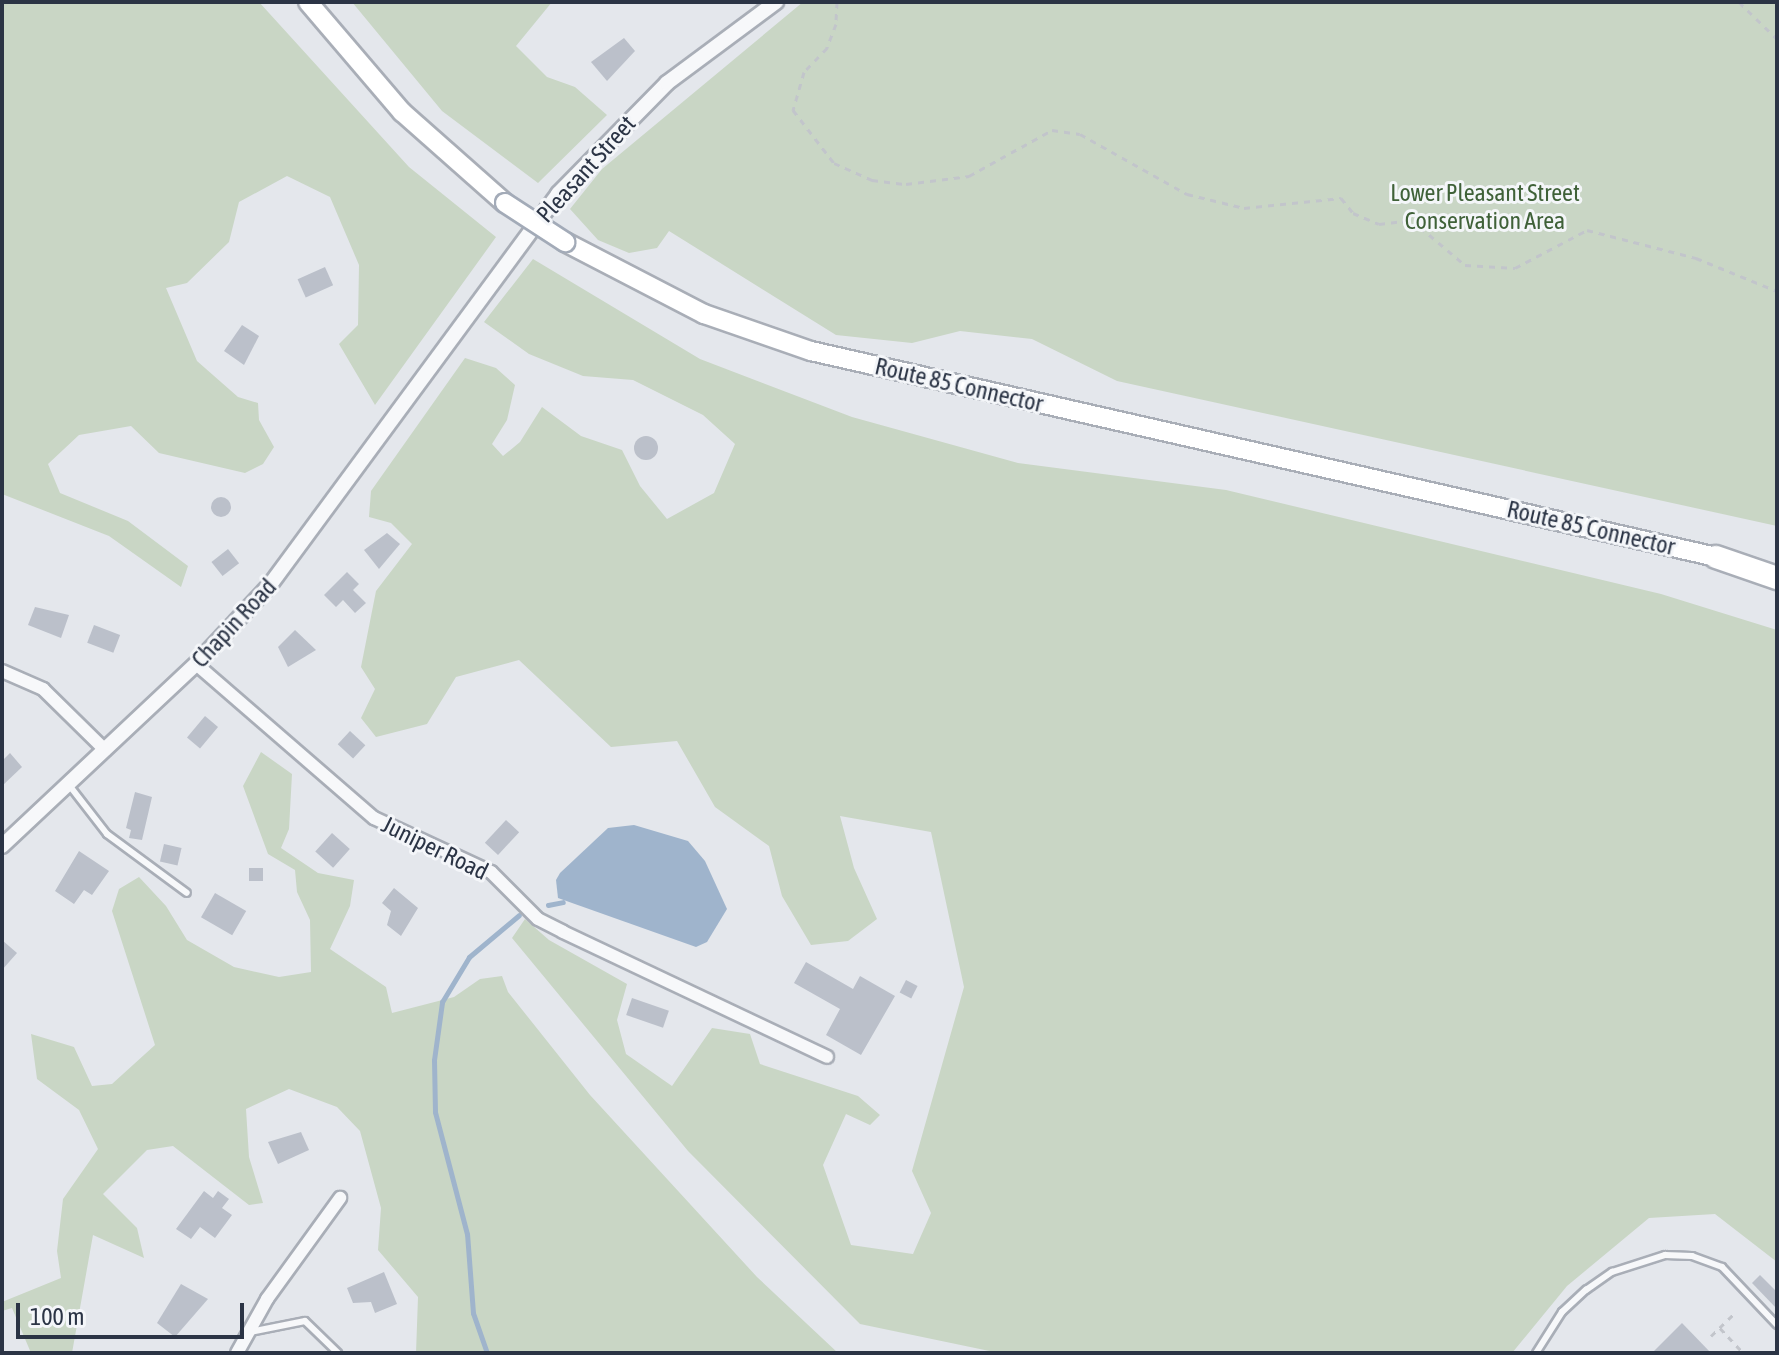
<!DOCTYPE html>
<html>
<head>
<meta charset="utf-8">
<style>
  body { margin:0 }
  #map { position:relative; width:1779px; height:1355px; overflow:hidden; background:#e4e7ec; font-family:"Asap Condensed",sans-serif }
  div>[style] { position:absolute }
  .green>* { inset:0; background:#c9d6c5 }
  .water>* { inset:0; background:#9fb4cc }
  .stream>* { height:5px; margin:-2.5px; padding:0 2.5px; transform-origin:2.5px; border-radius:2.5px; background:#9fb4cc }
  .building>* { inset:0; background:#bbc0ca; transform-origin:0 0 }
  .round { border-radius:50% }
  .path>* { height:3px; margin-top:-1.5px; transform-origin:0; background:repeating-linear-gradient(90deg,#c2c5cb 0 6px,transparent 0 12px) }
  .roads { filter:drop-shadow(2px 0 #a9aeb7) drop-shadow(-2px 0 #a9aeb7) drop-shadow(0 2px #a9aeb7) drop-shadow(0 -2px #a9aeb7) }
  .service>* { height:6px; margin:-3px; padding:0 3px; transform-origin:3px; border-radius:3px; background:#f7f8fa }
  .minor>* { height:12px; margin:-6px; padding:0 6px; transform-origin:6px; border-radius:6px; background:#f7f8fa }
  .tertiary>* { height:14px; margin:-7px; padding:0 7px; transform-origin:7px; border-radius:7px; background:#f7f8fa }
  .primary>* { height:18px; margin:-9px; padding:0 9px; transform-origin:9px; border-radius:9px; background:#fff }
  .motorway>* { height:22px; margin:-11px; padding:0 11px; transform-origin:11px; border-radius:11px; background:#fff }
  .bridges { filter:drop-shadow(2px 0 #a3abb8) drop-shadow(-2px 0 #a3abb8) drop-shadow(0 2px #a3abb8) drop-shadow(0 -2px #a3abb8) }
  .primary-bridge>* { height:18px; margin:-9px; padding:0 9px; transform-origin:9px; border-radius:9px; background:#fff }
  span { translate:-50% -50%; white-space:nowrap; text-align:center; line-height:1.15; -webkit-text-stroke:6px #f4f6f9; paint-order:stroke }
  .street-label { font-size:24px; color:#2b3445 }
  .park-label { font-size:24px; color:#3f6138 }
  .frame { position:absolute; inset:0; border:4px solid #2b3445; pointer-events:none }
  .scale { position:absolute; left:16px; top:1303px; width:228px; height:36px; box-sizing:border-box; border:4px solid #2b3445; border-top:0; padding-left:10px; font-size:24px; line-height:28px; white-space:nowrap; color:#2b3445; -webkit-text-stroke:6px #f4f6f9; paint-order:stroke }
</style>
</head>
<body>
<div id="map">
  <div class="green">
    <div style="clip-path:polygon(2px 2px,259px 2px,409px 167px,496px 237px,375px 405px,339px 344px,358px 325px,359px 265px,330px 197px,287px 176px,239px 202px,229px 242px,187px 283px,166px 288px,197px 361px,238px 397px,258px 403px,259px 420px,274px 447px,263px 464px,245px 473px,159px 453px,131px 426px,79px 435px,48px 464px,60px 493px,128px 521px,188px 566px,181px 587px,109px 536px,2px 494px)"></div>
    <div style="clip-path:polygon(352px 2px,552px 2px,516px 46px,547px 77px,575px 87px,607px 115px,538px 183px,442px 111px)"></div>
    <div style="clip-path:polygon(803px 2px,1777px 2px,1777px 526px,1117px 381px,1032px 339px,960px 331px,912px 343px,836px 335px,669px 231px,657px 248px,629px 253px,598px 240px,570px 209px,602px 169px)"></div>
    <div style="clip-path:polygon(533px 259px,700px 359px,852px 417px,1018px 463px,1226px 490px,1661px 594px,1777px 630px,1777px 1262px,1715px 1214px,1649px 1218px,1567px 1286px,1512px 1353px,999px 1353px,860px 1324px,688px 1151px,512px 938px,525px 919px,549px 940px,627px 984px,617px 1020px,626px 1054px,672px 1086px,712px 1028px,750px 1034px,760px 1064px,858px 1096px,880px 1115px,870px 1125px,846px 1114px,823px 1165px,851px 1245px,913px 1254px,931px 1213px,912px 1171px,964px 987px,931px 832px,840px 816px,854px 868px,877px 919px,848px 941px,811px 945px,782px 896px,769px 846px,715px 807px,677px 741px,611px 747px,519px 660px,456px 677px,427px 724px,376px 737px,361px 718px,375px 689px,361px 667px,376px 591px,412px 544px,391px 523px,369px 517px,371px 491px,465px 358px,496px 368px,515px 385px,507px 420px,492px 444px,503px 456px,520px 442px,542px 407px,581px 436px,622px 450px,640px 486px,667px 519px,714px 493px,735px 444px,703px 415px,633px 380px,583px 376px,529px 354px,484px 322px)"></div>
    <div style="clip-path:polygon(261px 752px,292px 774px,289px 829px,281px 848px,318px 873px,354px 880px,350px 906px,330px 949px,386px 987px,392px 1013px,454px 997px,480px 979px,502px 976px,508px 992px,590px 1095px,757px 1277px,838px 1353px,416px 1353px,418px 1297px,378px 1250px,381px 1208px,360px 1131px,337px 1107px,289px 1089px,246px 1109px,249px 1157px,263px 1203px,249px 1205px,173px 1146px,147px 1150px,103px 1194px,137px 1228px,144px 1258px,93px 1235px,72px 1353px,31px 1353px,12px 1308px,2px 1311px,2px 1302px,61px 1278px,57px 1251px,63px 1199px,98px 1149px,79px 1110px,37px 1079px,31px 1034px,74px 1047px,92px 1086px,112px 1084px,155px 1045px,112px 911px,119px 889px,139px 877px,166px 906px,187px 940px,234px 967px,279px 977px,311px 972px,310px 920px,297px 892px,295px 870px,268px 854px,243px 786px)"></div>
  </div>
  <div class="water">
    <div style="clip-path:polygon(634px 825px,688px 841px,705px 861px,727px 909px,707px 942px,696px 947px,558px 898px,556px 880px,560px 873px,608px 828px)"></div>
  </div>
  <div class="stream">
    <div style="left:548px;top:905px;width:15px;rotate:-11deg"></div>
    <div style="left:487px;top:1353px;width:42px;rotate:-109.3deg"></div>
    <div style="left:473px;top:1313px;width:79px;rotate:-94.3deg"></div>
    <div style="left:467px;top:1234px;width:126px;rotate:-104.7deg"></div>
    <div style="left:435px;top:1112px;width:52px;rotate:-91.1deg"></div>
    <div style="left:434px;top:1060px;width:59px;rotate:-82.1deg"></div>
    <div style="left:442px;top:1002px;width:52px;rotate:-59deg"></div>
    <div style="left:469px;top:957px;width:65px;rotate:-40deg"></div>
  </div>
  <div class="building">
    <div style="clip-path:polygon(624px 38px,635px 51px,607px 81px,591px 62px)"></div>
    <div style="left:325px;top:267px;width:20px;height:30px;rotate:66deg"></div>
    <div style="clip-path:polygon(242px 325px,259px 336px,244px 365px,224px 351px)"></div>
    <div class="round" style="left:634px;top:436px;width:24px;height:24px"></div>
    <div class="round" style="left:211px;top:497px;width:20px;height:20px"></div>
    <div style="clip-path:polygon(387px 533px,400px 544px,379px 569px,364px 550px)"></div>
    <div style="left:228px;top:549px;width:18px;height:21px;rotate:52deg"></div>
    <div style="clip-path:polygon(347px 572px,359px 584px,353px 590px,366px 603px,355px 613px,343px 600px,336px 607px,324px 595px)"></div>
    <div style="clip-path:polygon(35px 607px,69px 615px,61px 638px,28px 625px)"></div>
    <div style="left:94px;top:625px;width:28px;height:19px;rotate:21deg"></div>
    <div style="clip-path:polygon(295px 630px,316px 650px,288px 667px,278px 647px)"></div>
    <div style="left:205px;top:716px;width:17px;height:28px;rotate:40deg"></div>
    <div style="left:350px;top:731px;width:21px;height:18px;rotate:43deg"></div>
    <div style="clip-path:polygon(10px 753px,22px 767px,2px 786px,2px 761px)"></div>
    <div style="clip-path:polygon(135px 792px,152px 797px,142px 840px,129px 838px,131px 830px,126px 828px)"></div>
    <div style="left:506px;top:820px;width:18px;height:31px;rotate:43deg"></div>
    <div style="left:332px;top:833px;width:24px;height:25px;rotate:42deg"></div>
    <div style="left:164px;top:844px;width:18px;height:18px;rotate:13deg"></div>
    <div style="clip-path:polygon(79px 851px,109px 871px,92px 895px,84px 890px,74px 904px,55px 891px)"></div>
    <div style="left:249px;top:868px;width:14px;height:13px"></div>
    <div style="clip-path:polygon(394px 888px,418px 908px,401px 936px,387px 925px,391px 911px,382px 903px)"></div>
    <div style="left:215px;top:893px;width:36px;height:28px;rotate:30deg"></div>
    <div style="clip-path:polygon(2px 940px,17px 953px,2px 970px)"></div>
    <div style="clip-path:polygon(806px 962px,853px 989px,860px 976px,895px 996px,861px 1055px,826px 1035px,840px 1009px,794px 983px)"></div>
    <div style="left:906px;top:980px;width:13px;height:14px;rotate:27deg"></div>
    <div style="left:632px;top:998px;width:39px;height:18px;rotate:19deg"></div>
    <div style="clip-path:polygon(301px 1132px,309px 1150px,278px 1164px,268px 1142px)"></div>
    <div style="clip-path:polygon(204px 1191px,213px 1198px,218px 1191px,229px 1199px,222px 1208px,232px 1215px,215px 1238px,200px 1227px,191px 1239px,176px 1229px)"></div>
    <div style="clip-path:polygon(384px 1272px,397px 1304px,375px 1313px,371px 1302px,353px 1303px,347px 1288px)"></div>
    <div style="clip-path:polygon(1760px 1275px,1777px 1292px,1777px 1309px,1752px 1283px)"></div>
    <div style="clip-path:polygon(181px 1284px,208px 1299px,175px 1337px,157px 1323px)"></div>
    <div style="clip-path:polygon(1682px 1323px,1711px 1353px,1652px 1353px)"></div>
  </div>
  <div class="path">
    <div style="left:837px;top:2px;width:22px;rotate:93deg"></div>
    <div style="left:836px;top:24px;width:26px;rotate:111deg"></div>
    <div style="left:827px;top:48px;width:33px;rotate:134deg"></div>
    <div style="left:804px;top:72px;width:40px;rotate:106deg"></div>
    <div style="left:793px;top:110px;width:67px;rotate:52.3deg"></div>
    <div style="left:834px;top:163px;width:42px;rotate:24.1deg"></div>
    <div style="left:872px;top:180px;width:34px;rotate:7deg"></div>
    <div style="left:906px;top:184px;width:64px;rotate:-7.2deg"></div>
    <div style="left:969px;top:176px;width:95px;rotate:-29deg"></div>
    <div style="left:1052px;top:130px;width:28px;rotate:8deg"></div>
    <div style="left:1080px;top:134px;width:123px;rotate:29.3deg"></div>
    <div style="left:1187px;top:194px;width:59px;rotate:13.8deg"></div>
    <div style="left:1244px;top:208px;width:98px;rotate:-5.9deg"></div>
    <div style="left:1341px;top:198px;width:19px;rotate:51deg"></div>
    <div style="left:1353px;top:213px;width:28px;rotate:23deg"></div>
    <div style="left:1379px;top:224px;width:23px;rotate:-7deg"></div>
    <div style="left:1402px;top:221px;width:19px;rotate:18deg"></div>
    <div style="left:1420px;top:227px;width:59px;rotate:40.2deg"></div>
    <div style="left:1465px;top:265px;width:50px;rotate:3.4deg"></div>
    <div style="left:1515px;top:268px;width:81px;rotate:-27.8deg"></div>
    <div style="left:1587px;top:230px;width:113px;rotate:14.4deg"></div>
    <div style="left:1696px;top:258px;width:87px;rotate:22.2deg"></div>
    <div style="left:1739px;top:2px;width:53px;rotate:44.2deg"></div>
    <div style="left:1720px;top:1328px;width:34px;rotate:47deg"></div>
    <div style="left:1711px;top:1336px;width:35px;rotate:-44deg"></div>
  </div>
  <div class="roads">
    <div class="service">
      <div style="left:69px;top:785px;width:62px;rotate:52.2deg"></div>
      <div style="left:107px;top:834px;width:99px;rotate:36.4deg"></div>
      <div style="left:250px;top:1332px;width:56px;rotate:-11.3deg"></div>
      <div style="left:305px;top:1321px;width:46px;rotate:44.1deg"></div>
      <div style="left:1536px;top:1353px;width:49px;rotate:-57.6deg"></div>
      <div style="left:1562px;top:1312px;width:33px;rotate:-43deg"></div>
      <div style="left:1586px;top:1290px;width:32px;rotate:-35deg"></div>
      <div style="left:1612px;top:1272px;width:56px;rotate:-17.8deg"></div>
      <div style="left:1665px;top:1255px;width:27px;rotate:2deg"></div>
      <div style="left:1692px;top:1256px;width:32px;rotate:20deg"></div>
      <div style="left:1722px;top:1267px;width:80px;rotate:46.5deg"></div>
    </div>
    <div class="minor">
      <div style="left:196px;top:664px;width:235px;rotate:40.9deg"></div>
      <div style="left:374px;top:818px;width:129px;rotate:24.8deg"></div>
      <div style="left:491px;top:872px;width:66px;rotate:45deg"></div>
      <div style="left:538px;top:919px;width:28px;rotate:27deg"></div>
      <div style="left:563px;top:932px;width:292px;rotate:25.3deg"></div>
      <div style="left:2px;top:671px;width:45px;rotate:23.7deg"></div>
      <div style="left:43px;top:689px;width:87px;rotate:44.5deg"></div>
      <div style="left:237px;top:1353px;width:62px;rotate:-60.9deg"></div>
      <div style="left:267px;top:1299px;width:125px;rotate:-54.1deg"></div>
    </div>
    <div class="tertiary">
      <div style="left:2px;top:846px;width:272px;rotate:-43.2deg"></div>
      <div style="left:200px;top:660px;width:103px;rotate:-47deg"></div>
      <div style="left:270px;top:585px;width:486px;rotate:-53.6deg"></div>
      <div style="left:558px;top:194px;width:156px;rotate:-45.5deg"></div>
      <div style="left:667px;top:83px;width:136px;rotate:-36.6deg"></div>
    </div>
    <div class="primary">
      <div style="left:308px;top:2px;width:145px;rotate:49.5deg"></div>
      <div style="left:402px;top:112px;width:137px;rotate:41.5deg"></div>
      <div style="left:565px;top:242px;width:157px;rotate:27.4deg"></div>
      <div style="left:704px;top:314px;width:113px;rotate:19.1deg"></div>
      <div style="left:811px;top:351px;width:928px;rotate:12.82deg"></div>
    </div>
    <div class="motorway">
      <div style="left:1716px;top:557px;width:65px;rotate:19deg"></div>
    </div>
  </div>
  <div class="bridges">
    <div class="primary-bridge">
      <div style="left:505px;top:203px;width:72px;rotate:33deg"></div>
    </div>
  </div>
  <div class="street-label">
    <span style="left:586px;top:169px;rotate:-48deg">Pleasant Street</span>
    <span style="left:959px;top:385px;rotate:13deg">Route 85 Connector</span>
    <span style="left:1591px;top:528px;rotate:13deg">Route 85 Connector</span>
    <span style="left:234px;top:623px;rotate:-47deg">Chapin Road</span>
    <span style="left:435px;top:848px;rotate:26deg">Juniper Road</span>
  </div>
  <div class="park-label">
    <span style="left:1485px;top:207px">Lower Pleasant Street<br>Conservation Area</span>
  </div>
  <div class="frame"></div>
  <div class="scale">100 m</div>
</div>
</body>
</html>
